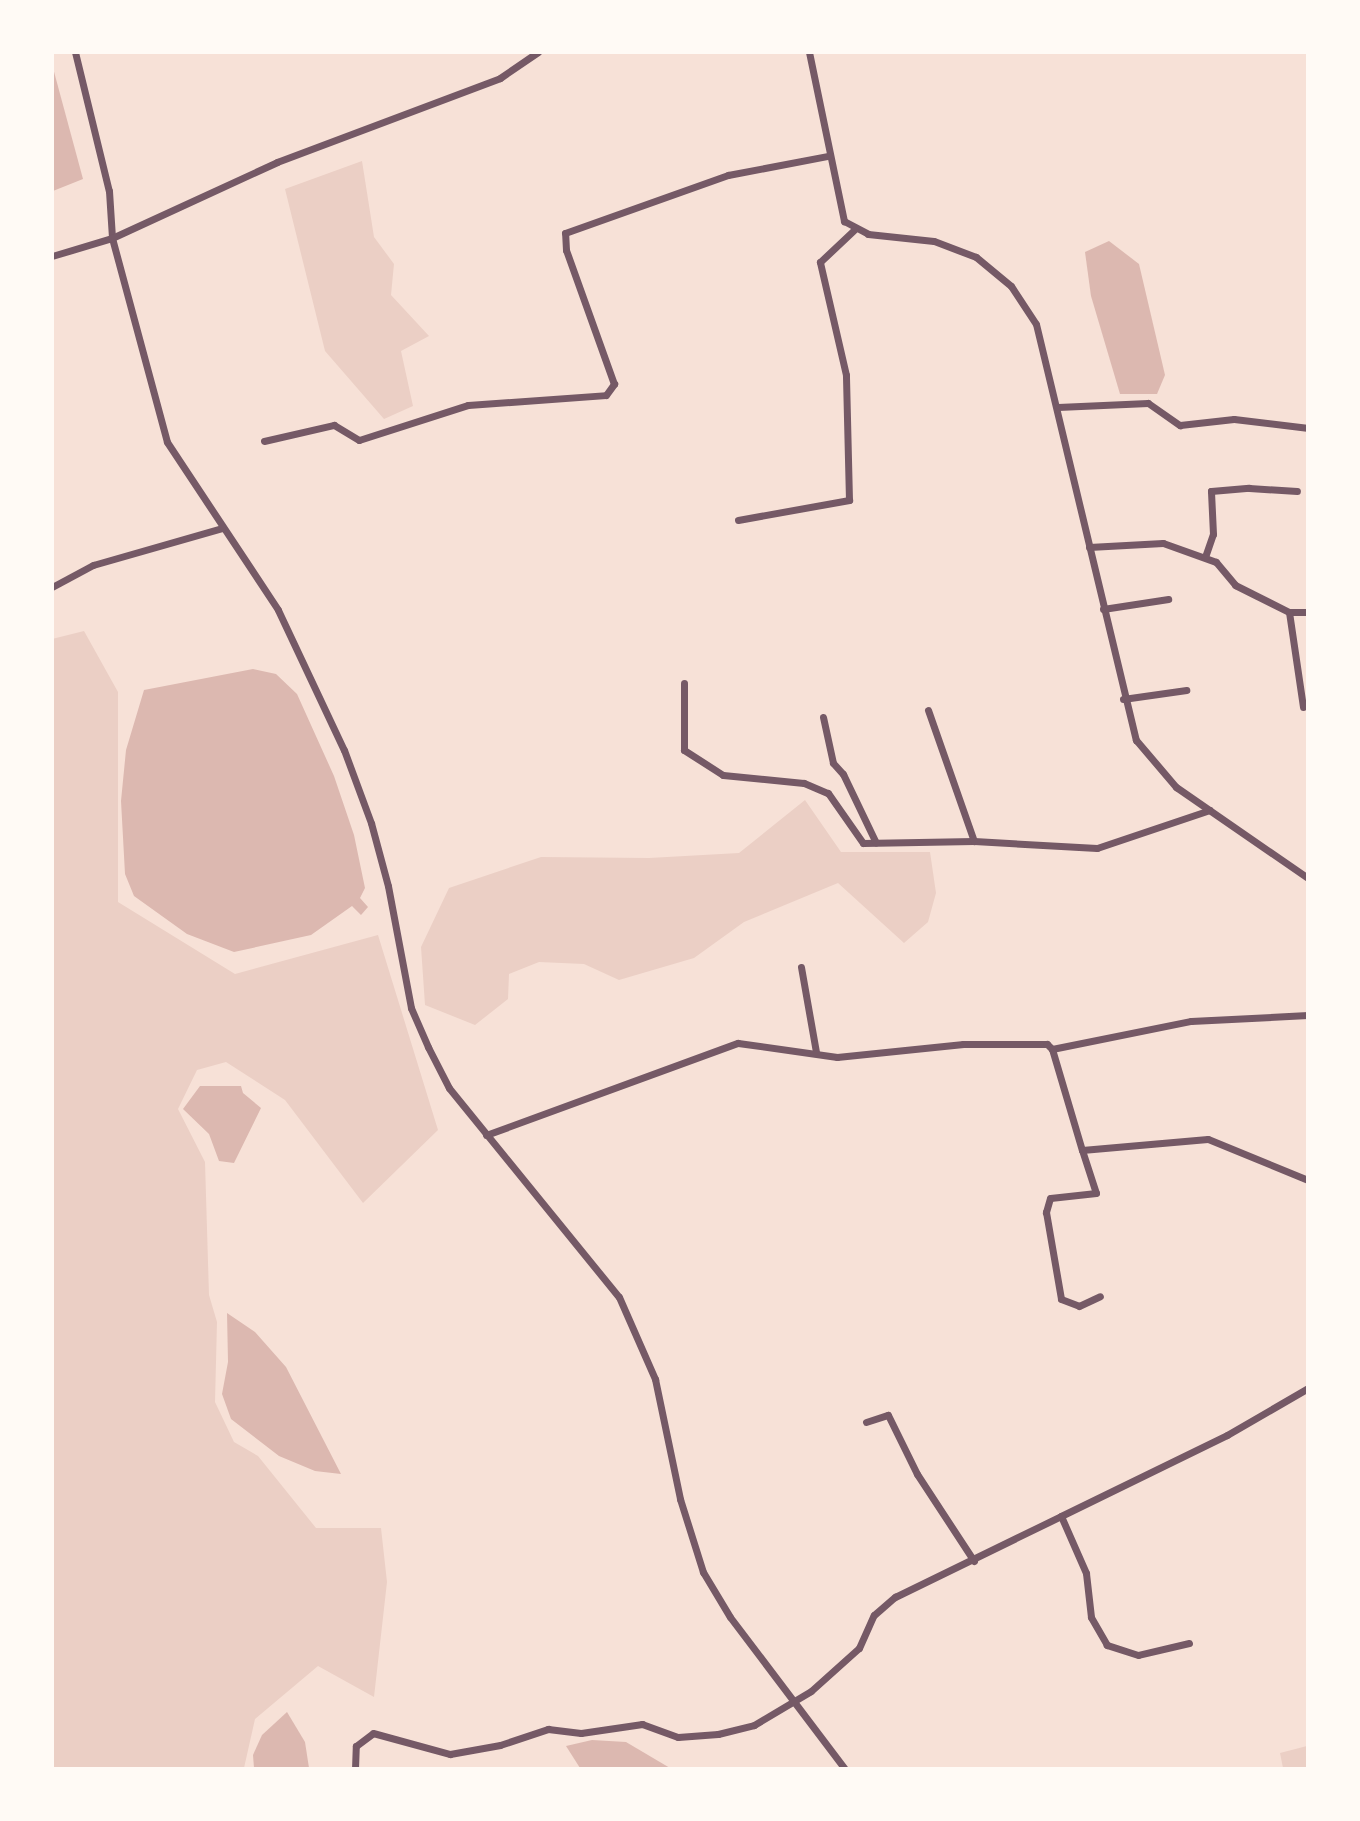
<!DOCTYPE html>
<html>
<head>
<meta charset="utf-8">
<style>
  body { margin:0 }
  #map { position:relative; width:1360px; height:1821px; overflow:hidden; background:#f7e1d7; font-family:"Roboto Condensed",sans-serif }
  div>[style] { position:absolute }
  .green>* { inset:0; background:#ebcfc5 }
  .water>* { inset:0; background:#dcb8b0 }
  .minor>* { height:7px; margin:-3.5px; padding:0 3.5px; transform-origin:3.5px; border-radius:3.5px; background:#755966 }
  span { translate:-50% -50%; white-space:nowrap; text-align:center; line-height:1.15; -webkit-text-stroke:7px #fffaf5; paint-order:stroke }
  .frame { position:absolute; inset:0; border:54px solid #fffaf5; pointer-events:none }
</style>
</head>
<body>
<div id="map">
  <div class="green">
    <div style="clip-path:polygon(362px 161px,374px 237px,394px 264px,391px 295px,429px 336px,401px 351px,413px 406px,384px 419px,325px 351px,285px 189px)"></div>
    <div style="clip-path:polygon(84px 631px,118px 692px,118px 902px,235px 974px,378px 935px,438px 1130px,363px 1203px,285px 1100px,226px 1062px,197px 1070px,178px 1109px,205px 1162px,209px 1295px,217px 1322px,215px 1402px,234px 1442px,258px 1456px,316px 1528px,381px 1528px,387px 1582px,374px 1697px,318px 1666px,255px 1719px,244px 1768px,53px 1768px,52px 639px)"></div>
    <div style="clip-path:polygon(805px 800px,841px 852px,930px 852px,936px 893px,928px 922px,904px 943px,838px 883px,744px 922px,694px 958px,619px 980px,584px 964px,539px 962px,509px 974px,508px 999px,475px 1025px,425px 1005px,421px 947px,449px 888px,541px 857px,649px 858px,739px 853px)"></div>
    <div style="clip-path:polygon(1307px 1746px,1307px 1768px,1283px 1768px,1280px 1753px)"></div>
  </div>
  <div class="water">
    <div style="clip-path:polygon(53px 68px,83px 179px,53px 191px,52px 191px)"></div>
    <div style="clip-path:polygon(1109px 241px,1139px 264px,1165px 375px,1157px 394px,1120px 394px,1091px 296px,1085px 252px)"></div>
    <div style="clip-path:polygon(253px 669px,276px 674px,297px 694px,334px 776px,354px 835px,365px 888px,360px 898px,368px 907px,361px 915px,352px 906px,311px 935px,234px 952px,187px 934px,134px 896px,125px 874px,121px 801px,126px 750px,144px 690px)"></div>
    <div style="clip-path:polygon(200px 1086px,241px 1086px,243px 1093px,261px 1108px,234px 1163px,219px 1161px,209px 1134px,183px 1109px)"></div>
    <div style="clip-path:polygon(227px 1313px,255px 1332px,286px 1367px,341px 1474px,315px 1471px,279px 1456px,231px 1419px,222px 1394px,228px 1362px)"></div>
    <div style="clip-path:polygon(287px 1712px,305px 1742px,309px 1768px,254px 1768px,253px 1755px,262px 1735px)"></div>
    <div style="clip-path:polygon(592px 1740px,626px 1742px,670px 1768px,580px 1768px,566px 1746px)"></div>
  </div>
  <div class="minor">
    <div style="left:75px;top:52px;width:143px;rotate:76.3deg"></div>
    <div style="left:109px;top:191px;width:47px;rotate:86.3deg"></div>
    <div style="left:112px;top:238px;width:211px;rotate:74.9deg"></div>
    <div style="left:167px;top:442px;width:201px;rotate:56.5deg"></div>
    <div style="left:278px;top:610px;width:155px;rotate:64.8deg"></div>
    <div style="left:344px;top:750px;width:78px;rotate:69.7deg"></div>
    <div style="left:371px;top:823px;width:65px;rotate:74.9deg"></div>
    <div style="left:388px;top:886px;width:124px;rotate:79.3deg"></div>
    <div style="left:411px;top:1008px;width:43px;rotate:66.4deg"></div>
    <div style="left:428px;top:1047px;width:46px;rotate:62.9deg"></div>
    <div style="left:449px;top:1088px;width:269px;rotate:50.9deg"></div>
    <div style="left:619px;top:1297px;width:90px;rotate:66.3deg"></div>
    <div style="left:655px;top:1379px;width:123px;rotate:78.2deg"></div>
    <div style="left:680px;top:1499px;width:77px;rotate:72.5deg"></div>
    <div style="left:703px;top:1572px;width:52px;rotate:59deg"></div>
    <div style="left:730px;top:1617px;width:191px;rotate:52.9deg"></div>
    <div style="left:809px;top:52px;width:173px;rotate:78.3deg"></div>
    <div style="left:844px;top:221px;width:27px;rotate:28deg"></div>
    <div style="left:868px;top:234px;width:66px;rotate:6.1deg"></div>
    <div style="left:934px;top:241px;width:45px;rotate:20.9deg"></div>
    <div style="left:976px;top:257px;width:45px;rotate:39.6deg"></div>
    <div style="left:1011px;top:286px;width:45px;rotate:56.7deg"></div>
    <div style="left:1036px;top:324px;width:428px;rotate:76.5deg"></div>
    <div style="left:1136px;top:740px;width:62px;rotate:49.6deg"></div>
    <div style="left:1176px;top:787px;width:160px;rotate:34.6deg"></div>
    <div style="left:52px;top:256px;width:63px;rotate:-16.7deg"></div>
    <div style="left:112px;top:238px;width:182px;rotate:-24.7deg"></div>
    <div style="left:277px;top:162px;width:238px;rotate:-20.6deg"></div>
    <div style="left:500px;top:78px;width:46px;rotate:-34.4deg"></div>
    <div style="left:1058px;top:407px;width:90px;rotate:-2.5deg"></div>
    <div style="left:1148px;top:403px;width:39px;rotate:35deg"></div>
    <div style="left:1180px;top:425px;width:54px;rotate:-6.3deg"></div>
    <div style="left:1234px;top:419px;width:75px;rotate:6.9deg"></div>
    <div style="left:264px;top:441px;width:72px;rotate:-12.9deg"></div>
    <div style="left:334px;top:425px;width:29px;rotate:31deg"></div>
    <div style="left:359px;top:440px;width:114px;rotate:-17.8deg"></div>
    <div style="left:468px;top:405px;width:138px;rotate:-4.1deg"></div>
    <div style="left:606px;top:395px;width:14px;rotate:-54deg"></div>
    <div style="left:614px;top:384px;width:142px;rotate:-109.7deg"></div>
    <div style="left:566px;top:250px;width:17px;rotate:-93deg"></div>
    <div style="left:565px;top:233px;width:173px;rotate:-19.6deg"></div>
    <div style="left:728px;top:175px;width:102px;rotate:-10.8deg"></div>
    <div style="left:738px;top:520px;width:113px;rotate:-10.2deg"></div>
    <div style="left:849px;top:500px;width:125px;rotate:-91.4deg"></div>
    <div style="left:846px;top:375px;width:116px;rotate:-103deg"></div>
    <div style="left:820px;top:262px;width:47px;rotate:-43.3deg"></div>
    <div style="left:1089px;top:547px;width:74px;rotate:-3.1deg"></div>
    <div style="left:1163px;top:543px;width:56px;rotate:19.7deg"></div>
    <div style="left:1216px;top:562px;width:30px;rotate:50deg"></div>
    <div style="left:1235px;top:585px;width:60px;rotate:26.6deg"></div>
    <div style="left:1289px;top:612px;width:19px"></div>
    <div style="left:1205px;top:557px;width:24px;rotate:-71deg"></div>
    <div style="left:1213px;top:534px;width:43px;rotate:-92.7deg"></div>
    <div style="left:1211px;top:491px;width:38px;rotate:-5deg"></div>
    <div style="left:1249px;top:488px;width:48px;rotate:3.6deg"></div>
    <div style="left:52px;top:587px;width:47px;rotate:-28.2deg"></div>
    <div style="left:93px;top:565px;width:134px;rotate:-16deg"></div>
    <div style="left:1103px;top:609px;width:66px;rotate:-8.7deg"></div>
    <div style="left:1289px;top:612px;width:96px;rotate:81.6deg"></div>
    <div style="left:684px;top:683px;width:67px;rotate:90deg"></div>
    <div style="left:684px;top:750px;width:46px;rotate:32.7deg"></div>
    <div style="left:723px;top:775px;width:81px;rotate:5.6deg"></div>
    <div style="left:804px;top:783px;width:26px;rotate:23deg"></div>
    <div style="left:828px;top:793px;width:61px;rotate:55deg"></div>
    <div style="left:863px;top:843px;width:111px;rotate:-1deg"></div>
    <div style="left:974px;top:841px;width:123px;rotate:3.3deg"></div>
    <div style="left:1097px;top:848px;width:119px;rotate:-18.6deg"></div>
    <div style="left:1123px;top:699px;width:64px;rotate:-8.1deg"></div>
    <div style="left:928px;top:710px;width:139px;rotate:70.7deg"></div>
    <div style="left:823px;top:717px;width:47px;rotate:77.7deg"></div>
    <div style="left:833px;top:763px;width:15px;rotate:48deg"></div>
    <div style="left:843px;top:774px;width:76px;rotate:64.4deg"></div>
    <div style="left:801px;top:967px;width:86px;rotate:80deg"></div>
    <div style="left:1052px;top:1049px;width:142px;rotate:-11.4deg"></div>
    <div style="left:1191px;top:1021px;width:117px;rotate:-2.9deg"></div>
    <div style="left:486px;top:1135px;width:268px;rotate:-20.1deg"></div>
    <div style="left:738px;top:1043px;width:100px;rotate:8deg"></div>
    <div style="left:837px;top:1057px;width:127px;rotate:-5.9deg"></div>
    <div style="left:963px;top:1044px;width:84px"></div>
    <div style="left:1047px;top:1044px;width:7px;rotate:45deg"></div>
    <div style="left:1052px;top:1049px;width:105px;rotate:73.5deg"></div>
    <div style="left:1082px;top:1150px;width:126px;rotate:-5deg"></div>
    <div style="left:1208px;top:1139px;width:108px;rotate:22.3deg"></div>
    <div style="left:1082px;top:1150px;width:45px;rotate:72deg"></div>
    <div style="left:1096px;top:1193px;width:46px;rotate:173.8deg"></div>
    <div style="left:1050px;top:1198px;width:15px;rotate:106deg"></div>
    <div style="left:1046px;top:1212px;width:88px;rotate:80.2deg"></div>
    <div style="left:1061px;top:1299px;width:19px;rotate:21deg"></div>
    <div style="left:1079px;top:1306px;width:23px;rotate:-25deg"></div>
    <div style="left:866px;top:1422px;width:23px;rotate:-18deg"></div>
    <div style="left:888px;top:1415px;width:66px;rotate:63.8deg"></div>
    <div style="left:917px;top:1474px;width:104px;rotate:56.8deg"></div>
    <div style="left:1189px;top:1643px;width:52px;rotate:166.8deg"></div>
    <div style="left:1138px;top:1655px;width:33px;rotate:-162deg"></div>
    <div style="left:1107px;top:1645px;width:32px;rotate:-120deg"></div>
    <div style="left:1091px;top:1617px;width:44px;rotate:-96.5deg"></div>
    <div style="left:1086px;top:1573px;width:62px;rotate:-113.7deg"></div>
    <div style="left:1061px;top:1516px;width:185px;rotate:-26deg"></div>
    <div style="left:1227px;top:1435px;width:94px;rotate:-30.1deg"></div>
    <div style="left:355px;top:1769px;width:23px;rotate:-88deg"></div>
    <div style="left:356px;top:1746px;width:21px;rotate:-37deg"></div>
    <div style="left:373px;top:1733px;width:80px;rotate:15.3deg"></div>
    <div style="left:450px;top:1754px;width:51px;rotate:-10.2deg"></div>
    <div style="left:500px;top:1745px;width:51px;rotate:-18.4deg"></div>
    <div style="left:548px;top:1729px;width:33px;rotate:7deg"></div>
    <div style="left:581px;top:1733px;width:62px;rotate:-8.4deg"></div>
    <div style="left:642px;top:1724px;width:38px;rotate:20deg"></div>
    <div style="left:678px;top:1737px;width:40px;rotate:-4.3deg"></div>
    <div style="left:718px;top:1734px;width:37px;rotate:-14deg"></div>
    <div style="left:754px;top:1725px;width:66px;rotate:-30.8deg"></div>
    <div style="left:811px;top:1691px;width:64px;rotate:-41.9deg"></div>
    <div style="left:859px;top:1648px;width:36px;rotate:-66deg"></div>
    <div style="left:874px;top:1615px;width:28px;rotate:-41deg"></div>
    <div style="left:895px;top:1597px;width:185px;rotate:-26deg"></div>
  </div>
  <div class="frame"></div>
</div>
</body>
</html>
